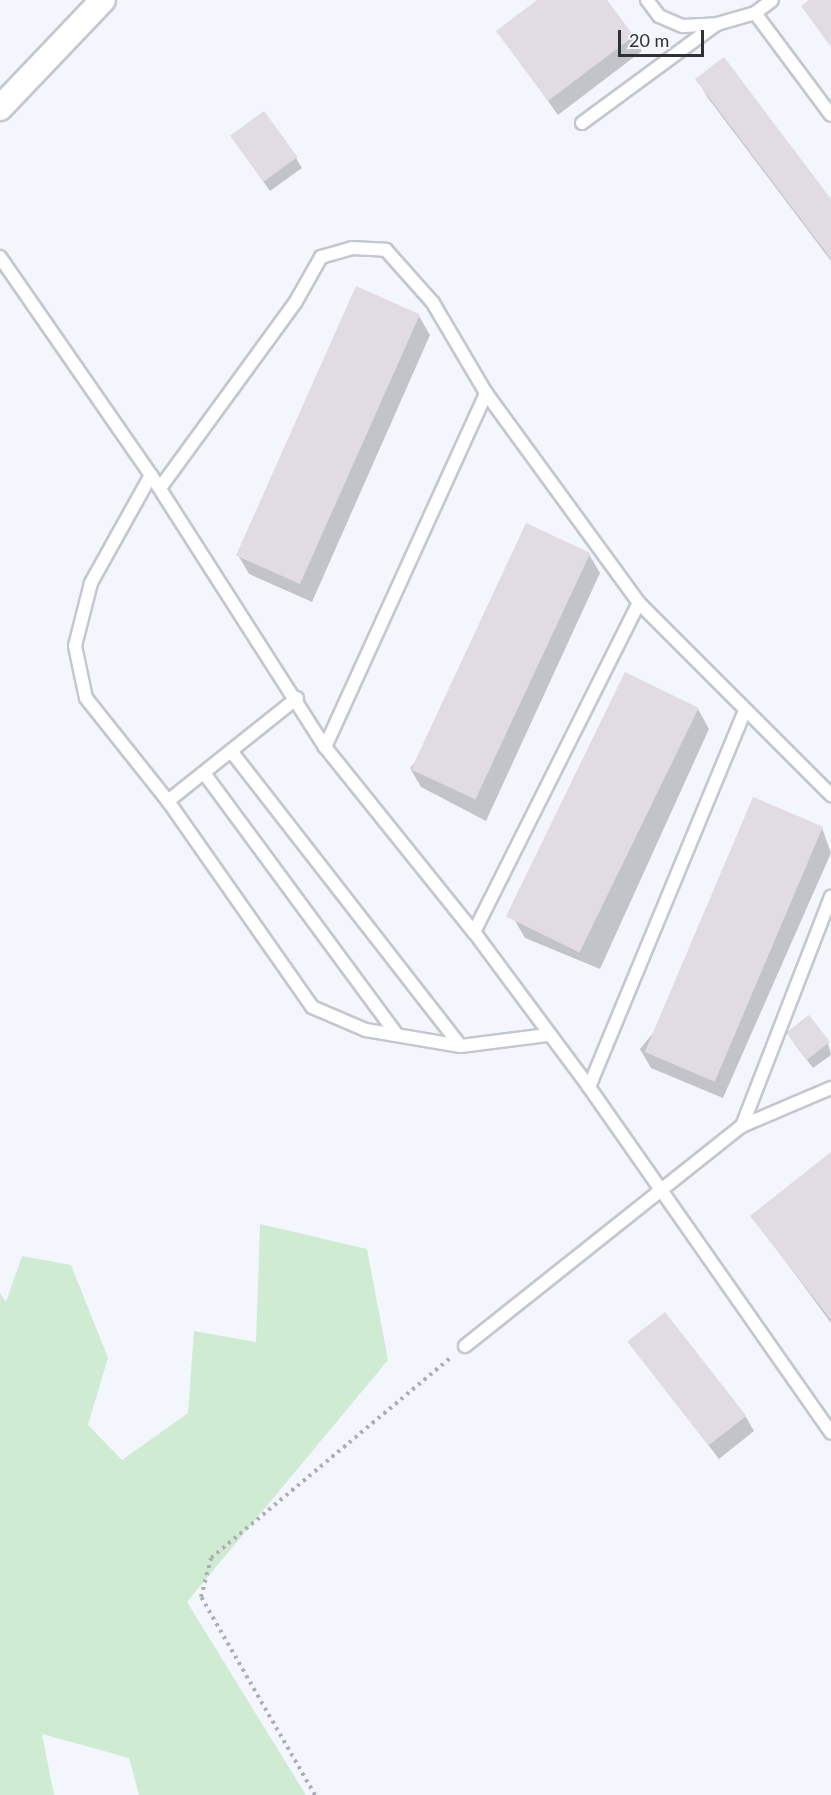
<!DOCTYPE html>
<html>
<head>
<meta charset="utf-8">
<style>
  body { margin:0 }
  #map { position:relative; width:831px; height:1795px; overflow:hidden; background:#f3f6fd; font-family:Lato,sans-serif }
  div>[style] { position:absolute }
  .green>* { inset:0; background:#cfecd3 }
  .shadow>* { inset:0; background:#0003 }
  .building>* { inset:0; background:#e1dbe3; transform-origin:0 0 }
  .path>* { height:4px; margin-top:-2px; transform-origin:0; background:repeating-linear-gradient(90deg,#acafb5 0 3px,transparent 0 7.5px) }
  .roads { filter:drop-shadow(2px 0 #c3c7cf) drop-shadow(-2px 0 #c3c7cf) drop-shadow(0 2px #c3c7cf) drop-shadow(0 -2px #c3c7cf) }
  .lane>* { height:12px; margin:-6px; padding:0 6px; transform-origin:6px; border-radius:6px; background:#fff }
  .street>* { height:24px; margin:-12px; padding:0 12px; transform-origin:12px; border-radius:12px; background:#fff }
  span { translate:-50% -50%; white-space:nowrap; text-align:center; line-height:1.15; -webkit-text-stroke:4.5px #f3f6fd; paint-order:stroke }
  .scale { position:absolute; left:618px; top:30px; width:86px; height:27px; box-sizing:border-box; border:3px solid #303135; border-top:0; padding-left:8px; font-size:18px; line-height:21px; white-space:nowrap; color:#303135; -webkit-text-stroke:4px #f3f6fd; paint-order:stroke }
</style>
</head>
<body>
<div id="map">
  <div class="green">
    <div style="clip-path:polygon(260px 1224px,367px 1249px,388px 1360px,187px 1602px,306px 1795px,139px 1795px,129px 1758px,42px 1734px,54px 1795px,0 1795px,0 1293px,6px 1302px,22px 1256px,71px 1265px,108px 1358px,88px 1425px,122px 1460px,188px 1413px,194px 1331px,256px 1342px)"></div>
  </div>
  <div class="shadow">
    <div style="clip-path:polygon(539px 0,605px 0,642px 51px,558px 115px,498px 31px)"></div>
    <div style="clip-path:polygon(697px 79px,831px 202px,831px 261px,708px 98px)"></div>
    <div style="clip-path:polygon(232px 137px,296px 158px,302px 168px,270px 191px)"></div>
    <div style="clip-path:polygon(419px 316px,430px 335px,312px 602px,249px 574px,238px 555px)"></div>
    <div style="clip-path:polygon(589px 554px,600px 573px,486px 821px,421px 787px,410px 768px)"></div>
    <div style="clip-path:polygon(698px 709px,709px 729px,600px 969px,525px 938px,514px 919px)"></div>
    <div style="clip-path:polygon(822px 828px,831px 853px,723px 1098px,651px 1068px,640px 1049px)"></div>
    <div style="clip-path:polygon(793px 1042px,828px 1043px,831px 1055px,813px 1068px)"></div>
    <div style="clip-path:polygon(831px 1154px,831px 1323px,752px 1216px)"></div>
    <div style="clip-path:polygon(629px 1342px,746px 1417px,754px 1431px,719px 1459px)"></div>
  </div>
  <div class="building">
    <div style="clip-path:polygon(537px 0,607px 0,634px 36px,548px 101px,496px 31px)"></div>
    <div style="clip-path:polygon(809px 0,831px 0,831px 47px,801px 6px)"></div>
    <div style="clip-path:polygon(724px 57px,831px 199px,831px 259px,695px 79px)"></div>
    <div style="left:264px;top:111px;width:57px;height:42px;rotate:54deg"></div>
    <div style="left:356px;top:286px;width:70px;height:295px;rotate:24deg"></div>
    <div style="left:526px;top:523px;width:71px;height:272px;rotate:25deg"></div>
    <div style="left:625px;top:672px;width:82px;height:272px;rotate:26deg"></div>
    <div style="left:753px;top:797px;width:76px;height:277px;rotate:23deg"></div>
    <div style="left:809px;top:1015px;width:34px;height:29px;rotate:52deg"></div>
    <div style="clip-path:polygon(831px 1152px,831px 1320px,750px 1216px)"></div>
    <div style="left:665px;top:1312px;width:132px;height:48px;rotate:52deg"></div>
  </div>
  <div class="path">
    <div style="left:315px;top:1795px;width:228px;rotate:-119.9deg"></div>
    <div style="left:201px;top:1597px;width:40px;rotate:-75.6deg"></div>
    <div style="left:211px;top:1558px;width:312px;rotate:-39.9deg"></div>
  </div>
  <div class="roads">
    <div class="lane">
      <div style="left:647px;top:0;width:20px;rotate:53deg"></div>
      <div style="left:659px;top:16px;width:26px;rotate:23deg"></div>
      <div style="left:683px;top:26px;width:34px;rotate:-3deg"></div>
      <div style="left:717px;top:24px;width:40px;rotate:-16deg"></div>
      <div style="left:755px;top:13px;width:21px;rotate:-37deg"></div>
      <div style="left:755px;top:13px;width:127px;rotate:53.3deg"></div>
      <div style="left:582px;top:123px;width:167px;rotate:-36.3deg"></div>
      <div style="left:0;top:257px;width:265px;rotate:55.3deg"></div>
      <div style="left:151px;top:475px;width:323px;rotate:57.4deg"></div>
      <div style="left:325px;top:747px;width:238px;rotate:51.2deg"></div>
      <div style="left:474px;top:932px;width:193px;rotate:53.4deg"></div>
      <div style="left:589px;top:1087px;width:422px;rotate:55deg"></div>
      <div style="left:151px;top:475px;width:124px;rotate:119.1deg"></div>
      <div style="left:91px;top:583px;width:65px;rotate:104.3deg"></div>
      <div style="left:75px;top:646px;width:53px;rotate:78.1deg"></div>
      <div style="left:86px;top:698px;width:132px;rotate:51.5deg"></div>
      <div style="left:168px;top:801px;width:251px;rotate:55deg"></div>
      <div style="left:312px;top:1007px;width:59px;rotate:23.1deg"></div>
      <div style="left:366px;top:1030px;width:96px;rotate:9.6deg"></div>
      <div style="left:461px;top:1046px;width:87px;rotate:-7.3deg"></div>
      <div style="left:160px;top:488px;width:229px;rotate:-53.9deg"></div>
      <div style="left:295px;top:303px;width:53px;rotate:-60.5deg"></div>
      <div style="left:321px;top:257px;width:32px;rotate:-16deg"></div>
      <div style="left:352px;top:248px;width:34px;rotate:3deg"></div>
      <div style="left:386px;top:250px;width:71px;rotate:48.4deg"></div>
      <div style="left:433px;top:303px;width:104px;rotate:59.5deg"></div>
      <div style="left:486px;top:393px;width:260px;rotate:53.9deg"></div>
      <div style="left:639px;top:603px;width:272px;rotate:45deg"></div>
      <div style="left:325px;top:747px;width:389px;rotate:-65.5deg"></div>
      <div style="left:231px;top:751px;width:374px;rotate:52.1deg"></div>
      <div style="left:204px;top:773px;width:325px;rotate:53.6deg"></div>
      <div style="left:168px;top:801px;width:165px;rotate:-38.6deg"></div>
      <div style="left:474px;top:932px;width:368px;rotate:-63.4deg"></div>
      <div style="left:589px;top:1087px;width:407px;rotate:-67.5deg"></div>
      <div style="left:742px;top:1126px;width:97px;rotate:-23.1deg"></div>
      <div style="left:465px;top:1346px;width:354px;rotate:-38.5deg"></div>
      <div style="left:742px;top:1126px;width:246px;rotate:-68.8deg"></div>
    </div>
    <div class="street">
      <div style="left:0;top:108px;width:149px;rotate:-46.4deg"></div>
    </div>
  </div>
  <div class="scale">20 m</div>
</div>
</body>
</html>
